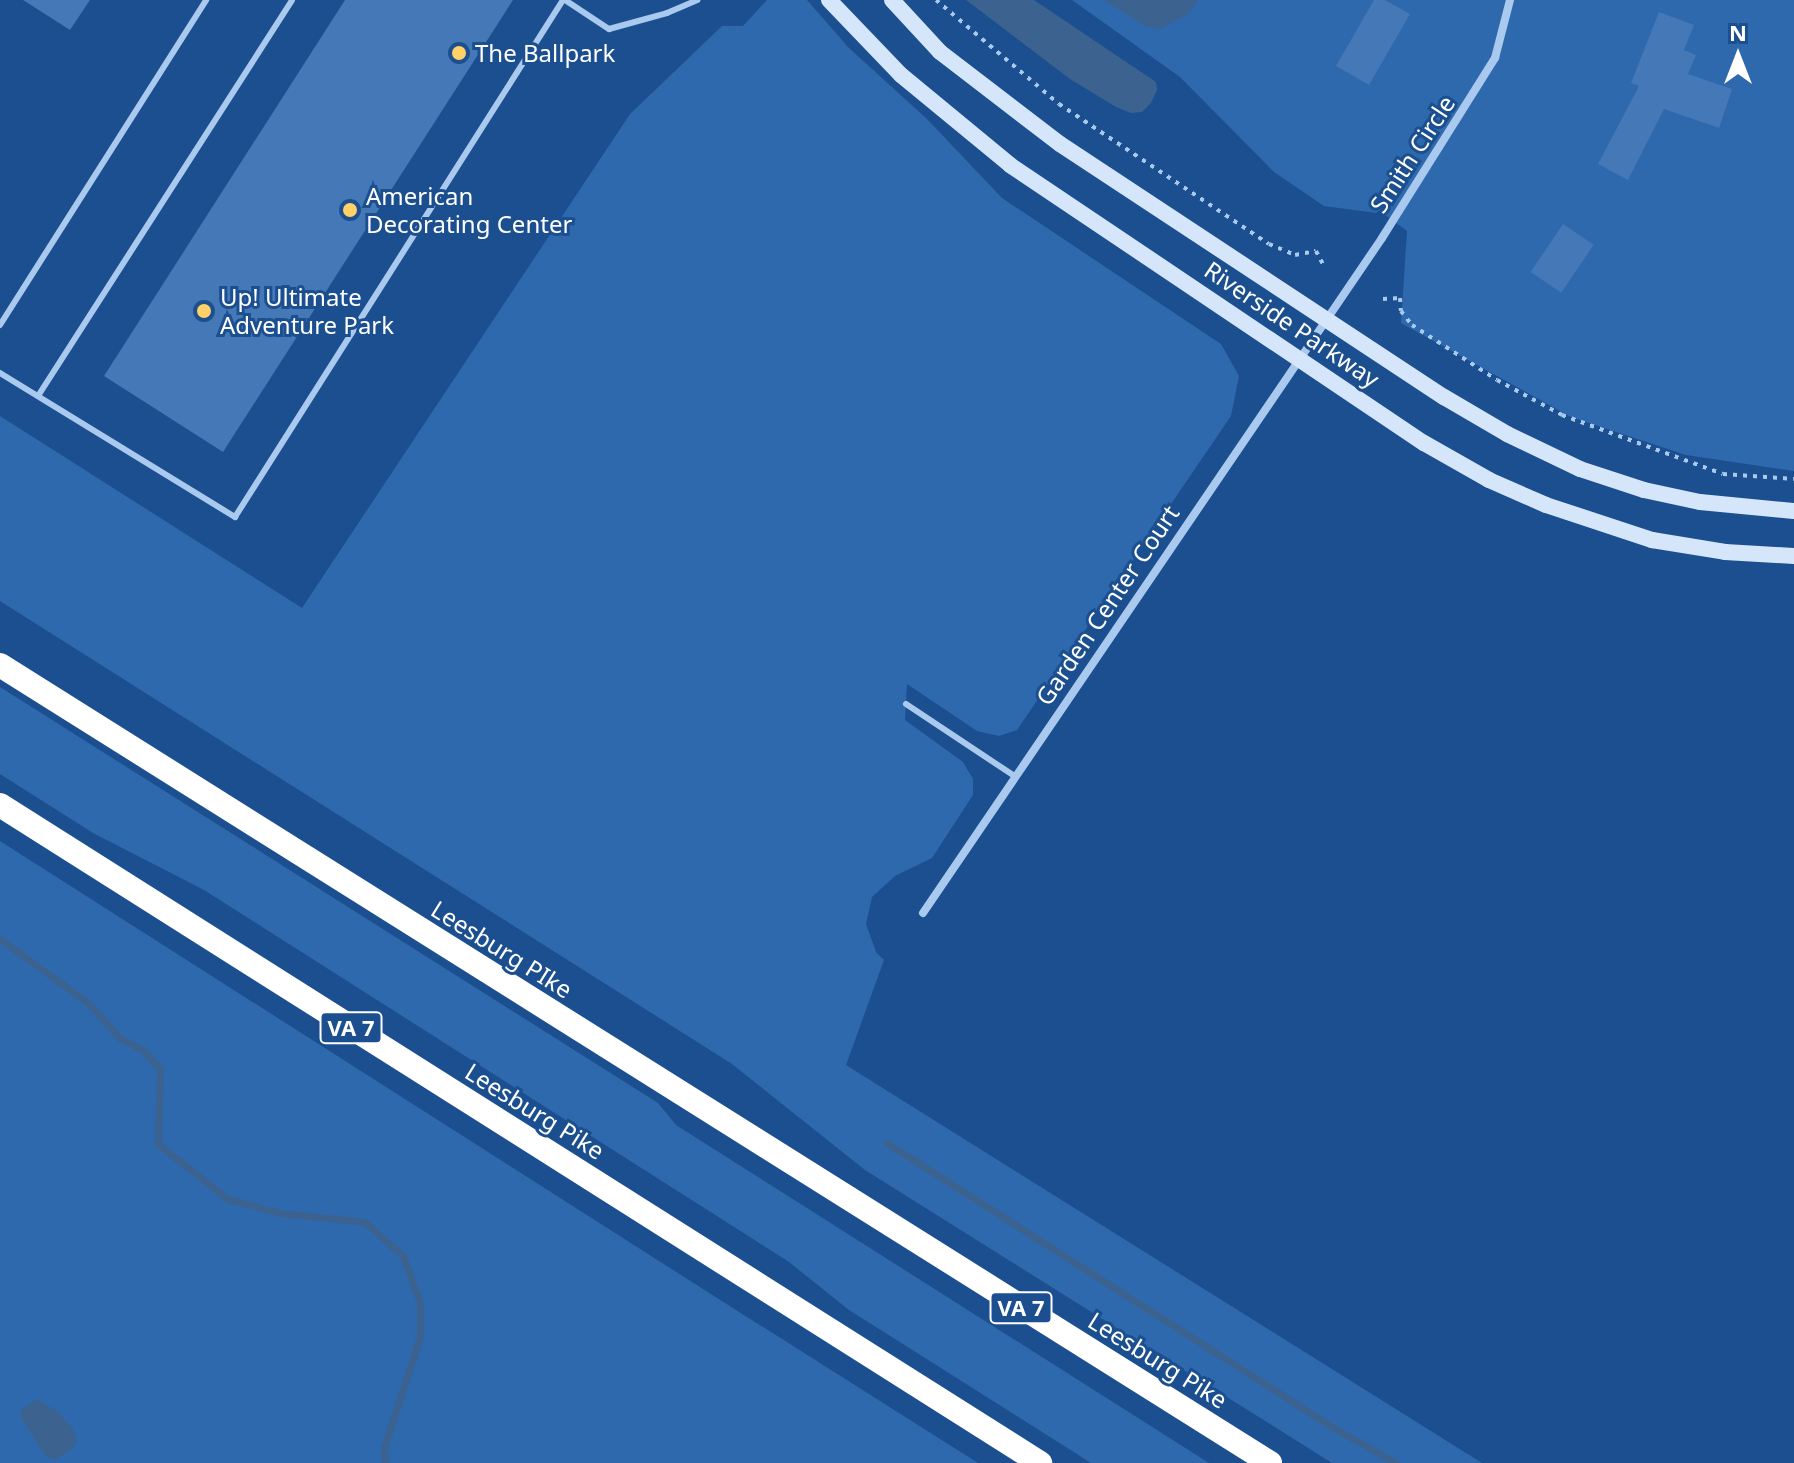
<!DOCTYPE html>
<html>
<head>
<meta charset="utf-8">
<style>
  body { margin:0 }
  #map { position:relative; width:1794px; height:1463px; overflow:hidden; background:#1b4f8f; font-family:"Noto Sans",sans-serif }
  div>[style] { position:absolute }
  .green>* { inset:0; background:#2e69ad }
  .water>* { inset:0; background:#3c6290 }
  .stream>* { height:7px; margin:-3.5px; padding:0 3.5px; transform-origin:3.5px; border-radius:3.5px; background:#3c6290 }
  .building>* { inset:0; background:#4478b7; transform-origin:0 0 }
  .path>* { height:4px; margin-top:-2px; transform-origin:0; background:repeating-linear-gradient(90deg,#a9c9ee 0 4px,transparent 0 10px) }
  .lane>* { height:6px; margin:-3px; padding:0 3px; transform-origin:3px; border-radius:3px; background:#a9c9ee }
  .street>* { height:8px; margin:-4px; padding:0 4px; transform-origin:4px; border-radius:4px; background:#a9c9ee }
  .secondary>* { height:16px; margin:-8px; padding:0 8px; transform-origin:8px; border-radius:8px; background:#d6e6fa }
  .highway>* { height:24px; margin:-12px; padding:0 12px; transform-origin:12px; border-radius:12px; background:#fff }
  .dots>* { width:22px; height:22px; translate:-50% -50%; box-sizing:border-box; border:4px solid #1b4f8f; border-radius:50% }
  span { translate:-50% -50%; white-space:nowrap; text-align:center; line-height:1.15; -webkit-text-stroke:6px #1b4f8f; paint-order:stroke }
  .shield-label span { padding:2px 6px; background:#1b4f8f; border:2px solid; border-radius:6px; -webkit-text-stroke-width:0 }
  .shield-label { font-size:22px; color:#fff; font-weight:700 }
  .poi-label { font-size:24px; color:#fff }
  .left { translate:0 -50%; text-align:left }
  .street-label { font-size:24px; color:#fff }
  .north { position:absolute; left:1698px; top:16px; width:80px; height:80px; -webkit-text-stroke:6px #1b4f8f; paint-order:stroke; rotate:0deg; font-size:22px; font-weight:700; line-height:32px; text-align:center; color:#fff }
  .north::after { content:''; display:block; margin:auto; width:28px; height:36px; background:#fff; clip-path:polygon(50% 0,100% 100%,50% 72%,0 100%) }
</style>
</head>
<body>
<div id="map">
  <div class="green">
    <div style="clip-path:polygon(767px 0,807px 0,849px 48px,927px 119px,1002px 198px,1221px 344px,1239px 376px,1231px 416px,1017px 730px,999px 736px,977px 731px,907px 684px,905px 720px,963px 762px,973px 779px,973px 795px,932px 858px,895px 876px,872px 897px,866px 924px,876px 952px,884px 960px,846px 1065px,1482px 1463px,1332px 1463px,865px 1170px,732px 1064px,0 601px,0 416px,302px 608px,630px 114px,722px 26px,743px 26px)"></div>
    <div style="clip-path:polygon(1072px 0,1794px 0,1794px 471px,1686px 455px,1571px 417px,1401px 323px,1407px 231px,1384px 214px,1324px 206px,1274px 172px,1180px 77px)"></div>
    <div style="clip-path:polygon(0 687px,658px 1103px,676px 1125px,1209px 1463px,1091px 1463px,849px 1310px,789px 1262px,204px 890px,93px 833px,0 774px)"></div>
    <div style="clip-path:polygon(0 841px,714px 1296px,978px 1463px,0 1463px)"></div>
  </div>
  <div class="water">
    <div style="clip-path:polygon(966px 0,1034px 0,1156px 82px,1157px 90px,1151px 103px,1142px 112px,1131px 113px,1116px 107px,1070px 79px)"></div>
    <div style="clip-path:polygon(1104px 0,1198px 0,1188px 14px,1160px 29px,1145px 26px)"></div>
    <div style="clip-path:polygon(37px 1399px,57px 1411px,73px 1429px,77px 1441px,71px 1450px,54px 1460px,45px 1455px,21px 1418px,21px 1410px)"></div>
  </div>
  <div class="stream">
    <div style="left:0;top:939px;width:107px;rotate:35.9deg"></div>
    <div style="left:87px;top:1002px;width:49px;rotate:47.5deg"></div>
    <div style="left:120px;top:1038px;width:26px;rotate:28deg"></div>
    <div style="left:143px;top:1050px;width:25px;rotate:48deg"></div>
    <div style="left:160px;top:1069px;width:75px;rotate:91.5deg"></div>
    <div style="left:158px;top:1144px;width:89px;rotate:38.2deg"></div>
    <div style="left:228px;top:1199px;width:54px;rotate:15.1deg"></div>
    <div style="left:280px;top:1213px;width:85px;rotate:6deg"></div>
    <div style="left:365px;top:1222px;width:51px;rotate:41.8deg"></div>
    <div style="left:403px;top:1256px;width:50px;rotate:70.1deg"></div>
    <div style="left:420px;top:1303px;width:33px;rotate:90deg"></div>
    <div style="left:420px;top:1336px;width:118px;rotate:107.8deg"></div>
    <div style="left:384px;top:1448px;width:15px;rotate:86deg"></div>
    <div style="left:887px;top:1143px;width:530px;rotate:32.52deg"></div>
    <div style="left:1334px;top:1428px;width:71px;rotate:29.4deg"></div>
  </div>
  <div class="building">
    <div style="clip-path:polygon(23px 0,90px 0,70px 30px)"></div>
    <div style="clip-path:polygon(345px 0,513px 0,223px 452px,104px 376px)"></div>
    <div style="clip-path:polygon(1374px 0,1385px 0,1410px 14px,1369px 85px,1336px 66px)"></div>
    <div style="clip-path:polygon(1659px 12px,1694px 25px,1684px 50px,1696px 55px,1688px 74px,1732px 89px,1719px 128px,1664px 109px,1628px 180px,1598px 164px,1639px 86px,1631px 83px)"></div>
    <div style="left:1563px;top:224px;width:37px;height:58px;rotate:34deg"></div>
  </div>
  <div class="path">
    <div style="left:936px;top:0;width:161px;rotate:40.2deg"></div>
    <div style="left:1059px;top:104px;width:252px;rotate:33.7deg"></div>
    <div style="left:1269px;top:244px;width:28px;rotate:23deg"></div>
    <div style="left:1295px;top:255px;width:21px;rotate:-11deg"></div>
    <div style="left:1316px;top:251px;width:15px;rotate:62deg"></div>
    <div style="left:1383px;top:299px;width:17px;rotate:-3deg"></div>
    <div style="left:1400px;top:298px;width:13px;rotate:86deg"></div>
    <div style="left:1401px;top:311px;width:18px;rotate:52deg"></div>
    <div style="left:1412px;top:325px;width:101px;rotate:32.9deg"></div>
    <div style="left:1497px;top:380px;width:74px;rotate:28.3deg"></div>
    <div style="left:1562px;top:415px;width:171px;rotate:20.1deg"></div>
    <div style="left:1723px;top:474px;width:71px;rotate:4deg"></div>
  </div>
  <div class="lane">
    <div style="left:565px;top:0;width:53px;rotate:33.4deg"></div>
    <div style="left:609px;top:29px;width:60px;rotate:-15.4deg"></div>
    <div style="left:667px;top:13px;width:33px;rotate:-23deg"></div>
    <div style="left:0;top:325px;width:385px;rotate:-57.6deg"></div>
    <div style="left:0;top:373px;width:276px;rotate:31.5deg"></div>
    <div style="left:235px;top:517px;width:612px;rotate:-57.61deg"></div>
    <div style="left:38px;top:396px;width:470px;rotate:-57.3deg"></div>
    <div style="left:906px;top:704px;width:128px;rotate:33.6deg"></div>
  </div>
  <div class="street">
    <div style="left:923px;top:913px;width:816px;rotate:-55.78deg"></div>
    <div style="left:1382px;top:238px;width:213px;rotate:-57.9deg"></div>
    <div style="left:1495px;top:58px;width:60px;rotate:-75.5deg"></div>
  </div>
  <div class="secondary">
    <div style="left:829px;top:0;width:104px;rotate:46.2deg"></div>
    <div style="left:901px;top:75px;width:141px;rotate:39.5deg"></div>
    <div style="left:1010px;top:165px;width:499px;rotate:33.9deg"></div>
    <div style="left:1424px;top:443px;width:75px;rotate:29.6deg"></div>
    <div style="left:1489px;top:480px;width:62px;rotate:23.7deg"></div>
    <div style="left:1546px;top:505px;width:112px;rotate:18.3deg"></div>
    <div style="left:1652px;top:540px;width:74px;rotate:9.3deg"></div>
    <div style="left:1725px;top:552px;width:69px;rotate:3.3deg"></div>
    <div style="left:892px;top:0;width:71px;rotate:47.3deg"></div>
    <div style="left:940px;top:52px;width:151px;rotate:37.5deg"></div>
    <div style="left:1060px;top:144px;width:460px;rotate:33.4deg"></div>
    <div style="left:1444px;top:397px;width:73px;rotate:30.4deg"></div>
    <div style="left:1507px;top:434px;width:81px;rotate:25.6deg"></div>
    <div style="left:1580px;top:469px;width:67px;rotate:18.2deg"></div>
    <div style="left:1644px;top:490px;width:57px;rotate:12.1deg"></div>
    <div style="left:1700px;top:502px;width:94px;rotate:5.5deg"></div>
  </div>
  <div class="highway">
    <div style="left:0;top:665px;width:1500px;rotate:32.14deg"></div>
    <div style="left:0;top:805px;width:1231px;rotate:32.32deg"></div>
  </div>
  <div class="dots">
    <div style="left:459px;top:53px;background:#ffd166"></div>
    <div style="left:350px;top:210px;background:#ffd166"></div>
    <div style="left:204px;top:311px;background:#ffd166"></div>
  </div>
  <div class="shield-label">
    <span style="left:351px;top:1028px">VA 7</span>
    <span style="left:1021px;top:1308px">VA 7</span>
  </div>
  <div class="poi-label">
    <span class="left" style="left:475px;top:53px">The Ballpark</span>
    <span class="left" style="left:366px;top:210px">American<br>Decorating Center</span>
    <span class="left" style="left:220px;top:311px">Up! Ultimate<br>Adventure Park</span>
  </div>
  <div class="street-label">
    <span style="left:1412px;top:154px;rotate:-57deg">Smith Circle</span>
    <span style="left:1292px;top:324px;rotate:34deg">Riverside Parkway</span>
    <span style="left:1107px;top:605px;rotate:-56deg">Garden Center Court</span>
    <span style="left:502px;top:949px;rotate:32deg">Leesburg PIke</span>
    <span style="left:535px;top:1111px;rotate:32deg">Leesburg Pike</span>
    <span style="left:1158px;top:1360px;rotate:32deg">Leesburg Pike</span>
  </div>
  <div class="north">N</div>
</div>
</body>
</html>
